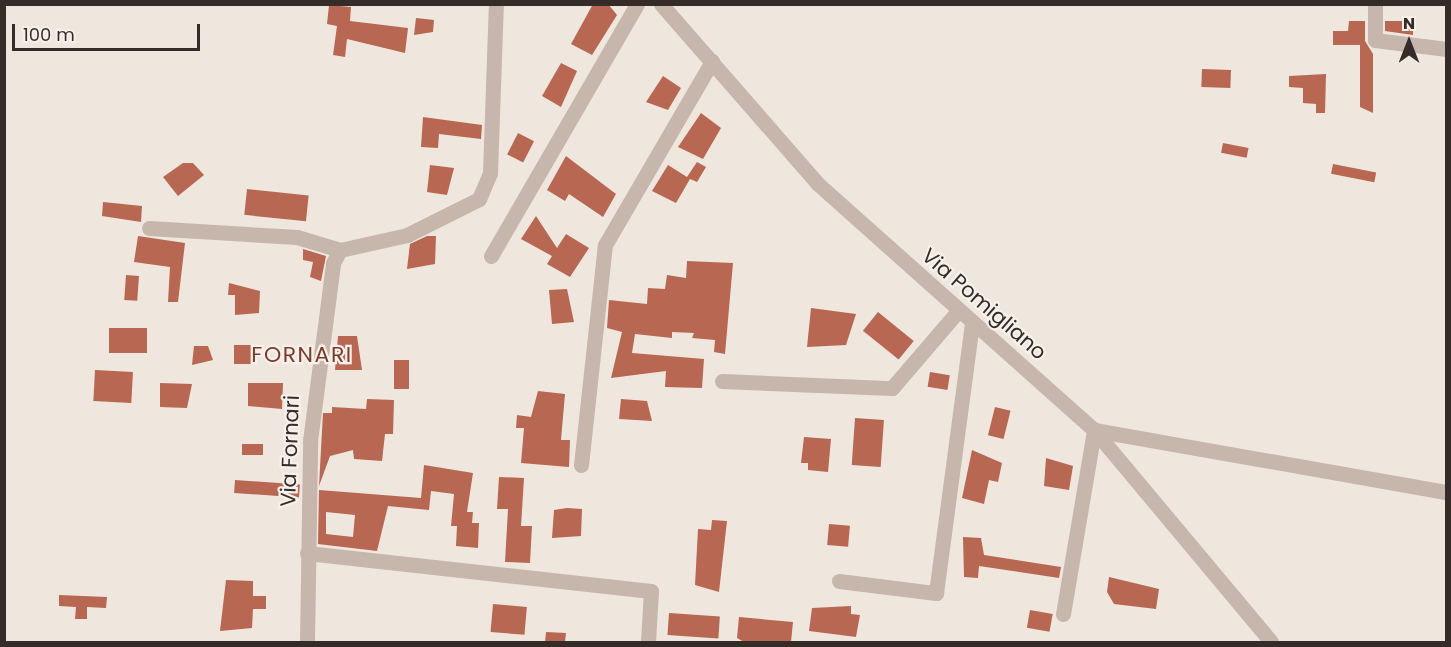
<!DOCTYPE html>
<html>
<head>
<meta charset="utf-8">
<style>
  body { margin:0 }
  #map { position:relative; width:1451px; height:647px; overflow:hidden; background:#efe6de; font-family:Poppins,sans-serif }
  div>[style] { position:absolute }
  .building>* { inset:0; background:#b86753; transform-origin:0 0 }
  .minor>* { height:15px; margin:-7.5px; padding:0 7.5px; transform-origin:7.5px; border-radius:7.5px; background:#c6b6ab }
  span { translate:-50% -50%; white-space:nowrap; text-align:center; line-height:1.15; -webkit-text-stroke:4.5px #f8f0ea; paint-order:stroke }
  .street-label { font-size:21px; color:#352c29 }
  .neighbourhood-label { font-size:22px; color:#7b3b2c; letter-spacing:1.5px }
  .frame { position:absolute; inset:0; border:6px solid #352c29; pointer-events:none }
  .north { position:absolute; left:1379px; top:12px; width:60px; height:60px; -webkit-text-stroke:4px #f8f0ea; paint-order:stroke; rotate:0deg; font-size:16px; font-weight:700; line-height:24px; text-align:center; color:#352c29 }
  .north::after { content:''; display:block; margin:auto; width:21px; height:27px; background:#352c29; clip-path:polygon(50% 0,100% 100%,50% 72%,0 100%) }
  .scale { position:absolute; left:12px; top:24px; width:188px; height:27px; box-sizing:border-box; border:3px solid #352c29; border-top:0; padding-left:8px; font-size:18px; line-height:21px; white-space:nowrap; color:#352c29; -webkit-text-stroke:4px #f8f0ea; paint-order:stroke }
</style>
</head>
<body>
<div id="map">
  <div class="building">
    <div style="clip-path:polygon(593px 4px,608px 4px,617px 15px,592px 55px,571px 44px)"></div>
    <div style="clip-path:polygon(329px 5px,351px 7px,350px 21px,408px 28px,405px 53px,347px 39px,345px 57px,333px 55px,337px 26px,327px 24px)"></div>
    <div style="clip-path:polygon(416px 18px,434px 20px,433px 32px,414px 35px)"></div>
    <div style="clip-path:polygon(1349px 21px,1365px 21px,1365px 41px,1373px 54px,1373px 113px,1360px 107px,1360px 45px,1333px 45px,1333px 31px,1348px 31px)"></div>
    <div style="clip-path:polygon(1385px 21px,1413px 21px,1413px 35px,1385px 31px)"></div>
    <div style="clip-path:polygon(561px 63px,577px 71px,561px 107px,542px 96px)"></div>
    <div style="left:1202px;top:69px;width:29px;height:18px;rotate:2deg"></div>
    <div style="clip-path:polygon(1326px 74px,1325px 113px,1316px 113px,1316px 104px,1303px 103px,1303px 88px,1289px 87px,1289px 76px)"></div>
    <div style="clip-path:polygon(663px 76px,681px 88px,668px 110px,646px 102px)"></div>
    <div style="clip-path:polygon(701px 113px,721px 128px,703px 159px,678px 147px)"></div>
    <div style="clip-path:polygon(423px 117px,482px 125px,481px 139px,439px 134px,438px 148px,421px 147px)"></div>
    <div style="left:518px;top:133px;width:18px;height:24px;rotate:27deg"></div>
    <div style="left:1223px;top:143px;width:26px;height:10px;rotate:11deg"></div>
    <div style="clip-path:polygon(566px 156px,616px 194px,603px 217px,569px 194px,565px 201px,547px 190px)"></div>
    <div style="clip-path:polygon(697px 162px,706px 167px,697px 182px,690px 179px,676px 203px,652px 191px,668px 165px,687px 177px)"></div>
    <div style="clip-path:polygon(183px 163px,193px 163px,204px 175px,178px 196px,163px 177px)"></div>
    <div style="left:1333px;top:164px;width:44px;height:10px;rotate:11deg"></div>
    <div style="clip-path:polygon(430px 165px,454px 168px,447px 195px,427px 192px)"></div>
    <div style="left:247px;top:189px;width:62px;height:26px;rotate:6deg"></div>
    <div style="clip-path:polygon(103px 202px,142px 206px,141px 222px,102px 216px)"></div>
    <div style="clip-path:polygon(536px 216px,557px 248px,566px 234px,589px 248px,570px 277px,547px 264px,552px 256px,521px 239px)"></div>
    <div style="clip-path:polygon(138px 236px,185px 243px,178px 302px,168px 302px,170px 267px,134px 262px)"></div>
    <div style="clip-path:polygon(427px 236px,436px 236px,435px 264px,407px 269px,410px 244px)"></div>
    <div style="clip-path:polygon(303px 249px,326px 256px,321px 281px,310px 277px,313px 262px,303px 260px)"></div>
    <div style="clip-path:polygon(687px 261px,733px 263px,725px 354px,714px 352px,715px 340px,692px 338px,694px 333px,672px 332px,672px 338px,635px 334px,632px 353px,704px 359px,702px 388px,665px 387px,666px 371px,611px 378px,622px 332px,607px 328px,609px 300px,647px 304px,648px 288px,665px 289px,667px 275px,686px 278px)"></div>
    <div style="left:126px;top:275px;width:13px;height:25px;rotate:4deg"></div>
    <div style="clip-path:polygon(229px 283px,260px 291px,259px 313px,235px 315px,235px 295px,228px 295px)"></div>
    <div style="clip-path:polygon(567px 289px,574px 322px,552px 324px,549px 290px)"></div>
    <div style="clip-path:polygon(811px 308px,856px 314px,846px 345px,807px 347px)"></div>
    <div style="left:878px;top:312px;width:46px;height:24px;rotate:39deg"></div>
    <div style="left:109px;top:328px;width:38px;height:25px"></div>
    <div style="clip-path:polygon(338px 336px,357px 336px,362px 370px,335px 370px)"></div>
    <div style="left:234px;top:345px;width:19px;height:19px"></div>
    <div style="clip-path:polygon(194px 346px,208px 346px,213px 360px,192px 365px)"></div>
    <div style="left:394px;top:360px;width:15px;height:29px"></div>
    <div style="left:95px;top:370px;width:38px;height:31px;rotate:3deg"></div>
    <div style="left:930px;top:372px;width:20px;height:15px;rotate:9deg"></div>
    <div style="clip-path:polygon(160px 383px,192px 384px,187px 408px,160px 407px)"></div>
    <div style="clip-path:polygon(248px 383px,283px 383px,282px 409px,248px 406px)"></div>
    <div style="clip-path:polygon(538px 391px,565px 394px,561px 440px,570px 440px,569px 467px,521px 463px,524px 428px,516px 428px,517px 415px,531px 417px)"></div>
    <div style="clip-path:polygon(367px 399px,394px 400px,393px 434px,385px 434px,382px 461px,354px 459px,353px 450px,330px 456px,319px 486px,323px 413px,332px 413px,332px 407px,366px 409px)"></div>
    <div style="clip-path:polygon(621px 399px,647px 401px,652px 421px,619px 419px)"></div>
    <div style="left:995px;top:407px;width:16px;height:29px;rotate:14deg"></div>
    <div style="left:855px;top:418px;width:29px;height:47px;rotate:4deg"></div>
    <div style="clip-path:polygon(804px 437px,831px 439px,828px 472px,808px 470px,808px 463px,801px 463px)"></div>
    <div style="left:242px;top:444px;width:21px;height:11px"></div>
    <div style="clip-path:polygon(972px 450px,1002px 463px,998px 482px,989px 480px,984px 504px,962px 498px)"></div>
    <div style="clip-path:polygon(1046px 458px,1073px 466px,1069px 490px,1044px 486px)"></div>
    <div style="clip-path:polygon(evenodd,424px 465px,473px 473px,467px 512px,473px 512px,472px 523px,479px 523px,478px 548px,456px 546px,457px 526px,451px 526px,454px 494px,431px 491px,429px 510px,388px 506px,377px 551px,318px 544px,319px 490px,421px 498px,424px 465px,326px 512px,355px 515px,353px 537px,326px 534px,326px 512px)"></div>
    <div style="clip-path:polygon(499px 477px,524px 478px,521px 526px,532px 526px,530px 563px,505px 562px,508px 509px,497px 509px)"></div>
    <div style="left:235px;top:480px;width:65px;height:13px;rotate:4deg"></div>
    <div style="clip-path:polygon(567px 508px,582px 509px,581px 536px,552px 538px,554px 510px)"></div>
    <div style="clip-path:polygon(712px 520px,727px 521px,719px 592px,695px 585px,698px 529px,711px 530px)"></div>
    <div style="left:829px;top:524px;width:21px;height:21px;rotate:5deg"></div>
    <div style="clip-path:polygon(963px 537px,981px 538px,984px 555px,1061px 567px,1059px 578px,979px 566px,978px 578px,964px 577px)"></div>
    <div style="clip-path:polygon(1109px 577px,1159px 589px,1156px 609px,1114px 604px,1107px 592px)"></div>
    <div style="clip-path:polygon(226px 580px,253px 581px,253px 596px,266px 596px,266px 609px,253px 609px,252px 628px,220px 631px)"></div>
    <div style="clip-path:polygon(59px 595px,107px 597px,106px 608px,87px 607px,87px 619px,75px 619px,76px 607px,59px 606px)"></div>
    <div style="left:493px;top:604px;width:34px;height:28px;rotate:5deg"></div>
    <div style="clip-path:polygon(851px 606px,851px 614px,860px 615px,856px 637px,809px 631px,812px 608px)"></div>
    <div style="left:1030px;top:610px;width:23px;height:18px;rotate:10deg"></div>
    <div style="left:669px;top:613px;width:51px;height:22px;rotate:4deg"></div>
    <div style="clip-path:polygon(739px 617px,793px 622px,791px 642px,744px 642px,737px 638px)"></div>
    <div style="clip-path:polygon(546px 632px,566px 633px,565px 642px,545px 642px)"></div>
  </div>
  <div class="minor">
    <div style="left:661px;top:4px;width:239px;rotate:48.9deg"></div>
    <div style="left:818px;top:184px;width:370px;rotate:41.7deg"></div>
    <div style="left:1094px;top:430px;width:276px;rotate:50.1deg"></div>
    <div style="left:1375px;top:4px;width:36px;rotate:90deg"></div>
    <div style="left:1375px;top:40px;width:72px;rotate:7.2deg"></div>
    <div style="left:149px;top:228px;width:148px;rotate:3.5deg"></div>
    <div style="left:297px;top:237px;width:45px;rotate:16.8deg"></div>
    <div style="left:491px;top:256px;width:291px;rotate:-59.9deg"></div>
    <div style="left:722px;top:381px;width:170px;rotate:2.4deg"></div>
    <div style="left:892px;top:388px;width:101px;rotate:-49.4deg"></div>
    <div style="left:1094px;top:430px;width:357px;rotate:10deg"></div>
    <div style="left:581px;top:465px;width:221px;rotate:-83.8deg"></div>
    <div style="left:605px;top:245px;width:213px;rotate:-59.8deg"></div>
    <div style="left:307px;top:553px;width:346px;rotate:6.3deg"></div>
    <div style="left:651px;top:591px;width:51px;rotate:93.4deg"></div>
    <div style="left:839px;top:581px;width:98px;rotate:7.1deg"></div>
    <div style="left:936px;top:593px;width:272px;rotate:-82.4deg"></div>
    <div style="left:1063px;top:614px;width:187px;rotate:-80.4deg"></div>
    <div style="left:307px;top:642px;width:201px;rotate:-89.1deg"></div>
    <div style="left:310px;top:441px;width:179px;rotate:-82.6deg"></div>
    <div style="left:333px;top:263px;width:15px;rotate:-62deg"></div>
    <div style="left:340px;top:250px;width:69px;rotate:-12.6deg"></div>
    <div style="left:407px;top:235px;width:80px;rotate:-26.6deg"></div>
    <div style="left:479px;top:199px;width:28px;rotate:-67deg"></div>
    <div style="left:490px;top:173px;width:169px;rotate:-88deg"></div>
  </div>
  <div class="street-label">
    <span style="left:984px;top:304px;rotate:41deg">Via Pomigliano</span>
    <span style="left:290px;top:451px;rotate:-88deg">Via Fornari</span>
  </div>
  <div class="neighbourhood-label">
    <span style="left:302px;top:355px">FORNARI</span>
  </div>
  <div class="frame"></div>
  <div class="north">N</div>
  <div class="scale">100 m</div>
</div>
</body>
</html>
